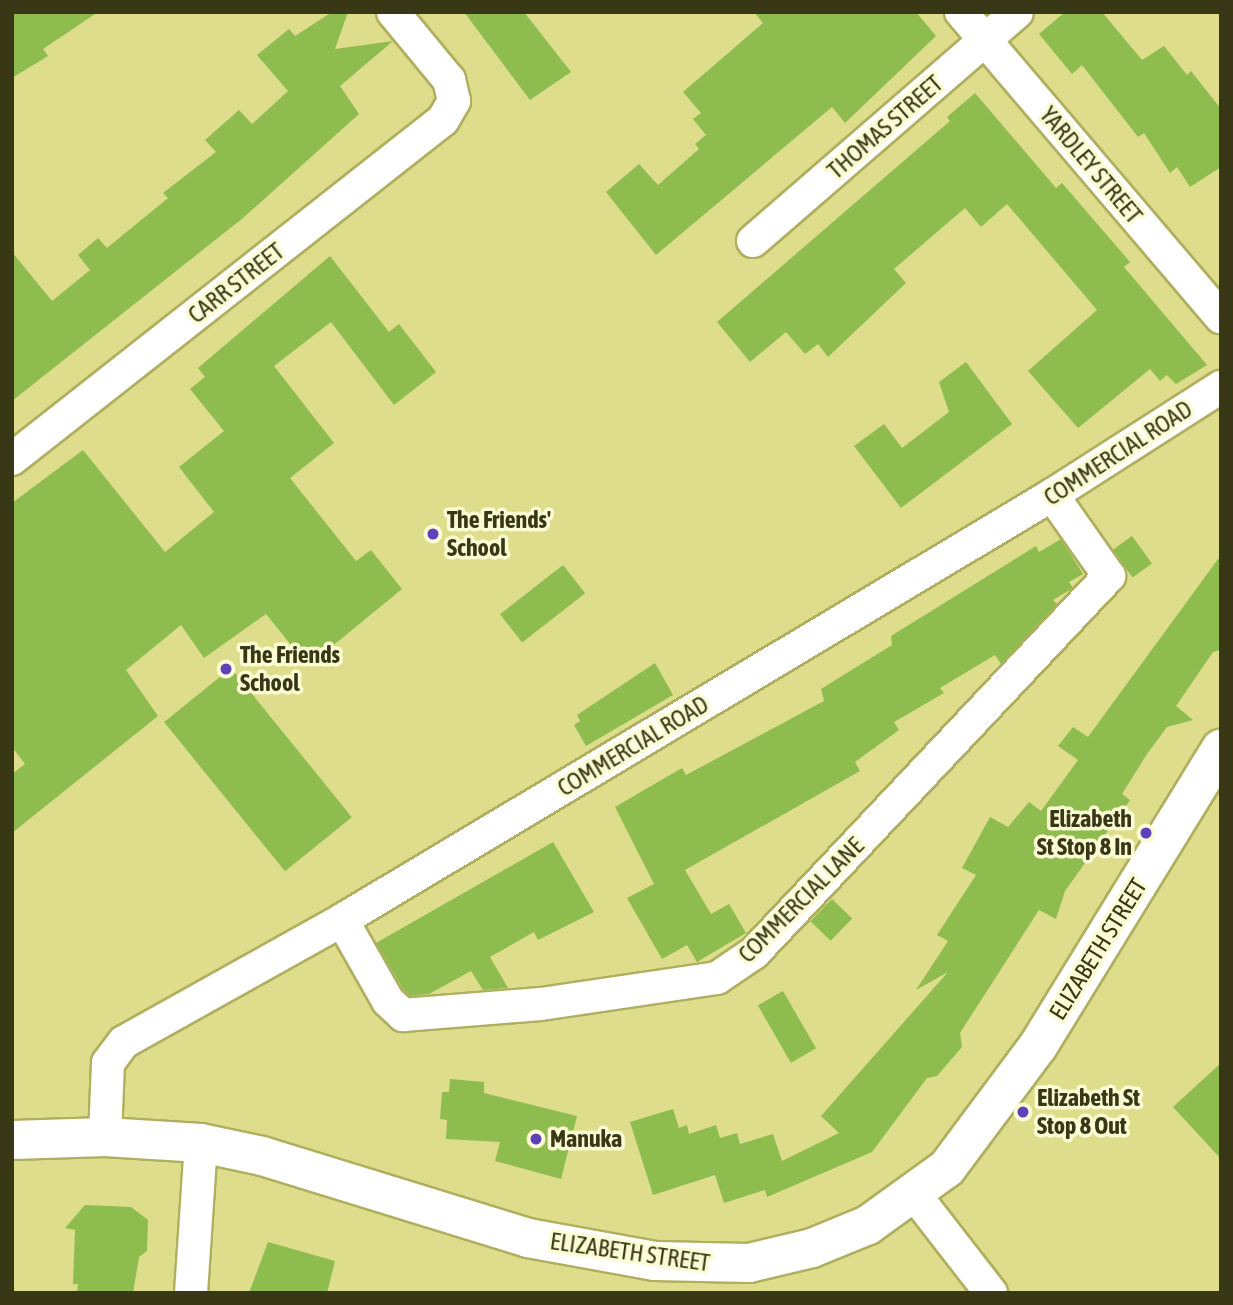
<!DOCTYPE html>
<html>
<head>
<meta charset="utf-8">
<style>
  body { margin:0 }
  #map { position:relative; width:1233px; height:1305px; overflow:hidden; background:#dddd8c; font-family:"Asap Condensed",sans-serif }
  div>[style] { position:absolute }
  .building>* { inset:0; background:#8ebc4e; transform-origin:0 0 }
  .roads { filter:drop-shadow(2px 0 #afaf5f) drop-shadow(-2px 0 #afaf5f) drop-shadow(0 2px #afaf5f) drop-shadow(0 -2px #afaf5f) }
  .street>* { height:32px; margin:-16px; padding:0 16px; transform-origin:16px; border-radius:16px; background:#fff }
  .secondary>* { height:38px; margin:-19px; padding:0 19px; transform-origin:19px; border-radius:19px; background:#fff }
  .dots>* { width:19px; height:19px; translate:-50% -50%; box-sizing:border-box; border:4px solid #fbfcd4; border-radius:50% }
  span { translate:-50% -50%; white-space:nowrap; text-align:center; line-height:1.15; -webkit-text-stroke:7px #fbfcd4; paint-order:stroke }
  .street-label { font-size:24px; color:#383817 }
  .poi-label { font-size:24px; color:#383817; font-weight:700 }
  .left { translate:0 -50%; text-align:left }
  .right { translate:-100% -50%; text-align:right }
  .frame { position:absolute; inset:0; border:14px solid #383817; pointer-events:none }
</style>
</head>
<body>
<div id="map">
  <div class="building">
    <div style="clip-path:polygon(12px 12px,98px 12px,43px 49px,48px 56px,12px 78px)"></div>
    <div style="clip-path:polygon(332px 12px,348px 12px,335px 49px,393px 41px,340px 86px,359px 114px,243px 218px,12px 401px,12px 252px,52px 301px,90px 270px,78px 255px,98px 238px,107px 248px,168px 198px,163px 193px,216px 152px,205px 140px,239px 110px,252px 124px,288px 91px,257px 55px,289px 29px,295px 36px)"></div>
    <div style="clip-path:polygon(464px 12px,524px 12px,571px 72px,530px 100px)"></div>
    <div style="clip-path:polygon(754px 12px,916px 12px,936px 36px,845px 123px,832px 107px,656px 255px,606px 192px,639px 164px,658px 185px,699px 149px,695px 144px,706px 135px,693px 119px,701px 113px,683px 92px,763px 23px)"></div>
    <div style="clip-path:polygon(1065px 12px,1102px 12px,1142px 60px,1164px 46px,1187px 75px,1191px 71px,1221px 109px,1221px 167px,1190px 187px,1177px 167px,1170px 173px,1144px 133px,1138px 137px,1082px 65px,1072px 74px,1039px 34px)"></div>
    <div style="clip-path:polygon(975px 93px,1056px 188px,1062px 183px,1130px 262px,1124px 267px,1207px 365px,1176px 384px,1167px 375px,1160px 381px,1150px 369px,1078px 428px,1028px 371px,1097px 310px,1007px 204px,981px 227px,965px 208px,894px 269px,906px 283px,828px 357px,818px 344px,805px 354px,786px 332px,750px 362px,717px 322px,950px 121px,947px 117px)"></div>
    <div style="clip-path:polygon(330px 256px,389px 332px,399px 324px,436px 372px,394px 405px,331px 322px,274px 366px,334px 443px,290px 478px,356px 561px,371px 550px,402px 589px,308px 666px,266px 614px,204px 658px,181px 625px,126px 670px,158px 716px,12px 833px,12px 774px,25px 764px,12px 747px,12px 503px,83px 450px,165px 552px,214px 512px,179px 467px,224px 431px,190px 389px,205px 377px,198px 368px)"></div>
    <div style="clip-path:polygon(966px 362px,1012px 424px,901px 508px,854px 446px,884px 424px,902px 448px,949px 412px,939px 382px)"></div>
    <div style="left:1132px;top:536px;width:34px;height:24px;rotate:54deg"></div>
    <div style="clip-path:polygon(1061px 539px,1083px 574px,1069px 582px,1073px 588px,1053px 600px,1057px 604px,1001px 664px,995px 655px,940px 688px,944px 693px,894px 722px,899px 730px,855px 762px,860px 771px,685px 870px,711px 914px,729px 904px,746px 933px,697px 962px,687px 945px,662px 959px,627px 898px,654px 884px,615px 807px,682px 768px,686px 775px,824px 701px,821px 689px,892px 645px,891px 636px,1036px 546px,1039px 552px)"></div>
    <div style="clip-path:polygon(1221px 555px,1221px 650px,1213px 652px,1176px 706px,1193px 720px,1167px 727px,1147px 754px,1122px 794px,1130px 800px,1065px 891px,1056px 919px,1039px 910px,960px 1033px,962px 1047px,937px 1076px,927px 1078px,872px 1152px,767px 1197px,765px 1190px,724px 1203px,715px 1175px,653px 1195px,630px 1122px,673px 1109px,679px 1128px,687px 1125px,689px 1134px,716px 1125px,720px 1138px,737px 1133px,740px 1144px,773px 1134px,782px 1161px,839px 1133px,821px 1116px,948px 972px,916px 990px,948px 941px,937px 935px,976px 875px,962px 868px,990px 817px,1008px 827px,1029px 802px,1041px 811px,1078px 760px,1058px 746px,1073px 727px,1088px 737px)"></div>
    <div style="left:563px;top:565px;width:36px;height:80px;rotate:52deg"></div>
    <div style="clip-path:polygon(655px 663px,673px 695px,586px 746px,574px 725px,580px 721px,577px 715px)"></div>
    <div style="left:231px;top:668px;width:192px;height:86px;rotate:51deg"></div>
    <div style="clip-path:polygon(553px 842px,594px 912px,538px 940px,534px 932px,490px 957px,508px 988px,483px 990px,471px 971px,429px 994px,410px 996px,403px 989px,376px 943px)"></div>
    <div style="left:832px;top:899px;width:28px;height:31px;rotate:44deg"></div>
    <div style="left:783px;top:991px;width:66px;height:29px;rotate:60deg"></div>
    <div style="clip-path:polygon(1221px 1063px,1221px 1159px,1173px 1107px)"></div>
    <div style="clip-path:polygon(450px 1079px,484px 1082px,484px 1093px,577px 1116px,561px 1179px,495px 1161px,500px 1142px,446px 1139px,447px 1120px,440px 1119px,442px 1092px,449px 1092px)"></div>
    <div style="clip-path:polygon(85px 1205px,131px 1207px,148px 1220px,147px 1251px,139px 1257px,133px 1293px,77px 1293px,78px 1284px,73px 1284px,75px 1230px,65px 1228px)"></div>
    <div style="clip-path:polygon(268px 1242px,335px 1261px,327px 1293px,249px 1293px)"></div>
  </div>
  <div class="roads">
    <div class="street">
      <div style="left:961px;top:12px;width:401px;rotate:49.6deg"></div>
      <div style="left:753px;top:241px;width:349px;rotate:-40.9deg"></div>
      <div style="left:12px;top:459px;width:548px;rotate:-38.19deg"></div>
      <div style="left:443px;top:120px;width:22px;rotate:-60deg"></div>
      <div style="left:454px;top:101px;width:22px;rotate:-103deg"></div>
      <div style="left:449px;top:80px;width:88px;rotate:-129.5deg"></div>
      <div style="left:342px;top:920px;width:93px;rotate:60.4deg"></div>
      <div style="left:388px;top:1001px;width:21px;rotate:43deg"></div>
      <div style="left:403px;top:1015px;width:138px;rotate:-4.6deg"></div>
      <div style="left:541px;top:1004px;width:178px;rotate:-8.4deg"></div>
      <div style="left:717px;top:978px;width:45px;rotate:-34deg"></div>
      <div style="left:754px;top:953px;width:518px;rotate:-46.72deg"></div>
      <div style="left:1109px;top:576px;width:99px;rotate:-125.1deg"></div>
      <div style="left:105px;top:1137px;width:74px;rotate:-87.7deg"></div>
      <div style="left:108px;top:1063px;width:26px;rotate:-53deg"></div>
      <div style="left:124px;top:1042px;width:250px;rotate:-29.2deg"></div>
      <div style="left:342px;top:920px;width:827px;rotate:-30.9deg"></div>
      <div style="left:1052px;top:495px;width:201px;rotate:-32.6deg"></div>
      <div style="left:915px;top:1195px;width:124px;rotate:52.2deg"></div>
      <div style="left:191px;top:1293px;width:150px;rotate:-86.2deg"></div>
    </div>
    <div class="secondary">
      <div style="left:12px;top:1140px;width:93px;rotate:-1.8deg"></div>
      <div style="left:105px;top:1137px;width:96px;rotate:3.6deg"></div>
      <div style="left:201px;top:1143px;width:62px;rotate:12deg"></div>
      <div style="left:262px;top:1156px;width:278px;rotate:17.1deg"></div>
      <div style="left:528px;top:1238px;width:129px;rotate:10.3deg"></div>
      <div style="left:655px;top:1261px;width:94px;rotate:1.2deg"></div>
      <div style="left:749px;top:1263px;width:65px;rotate:-13.4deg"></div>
      <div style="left:812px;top:1248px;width:61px;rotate:-22.3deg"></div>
      <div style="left:868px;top:1225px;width:97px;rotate:-35.8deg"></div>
      <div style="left:947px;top:1168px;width:152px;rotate:-53.3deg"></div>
      <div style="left:1038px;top:1046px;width:349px;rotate:-58.4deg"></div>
    </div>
  </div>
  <div class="dots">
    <div style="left:433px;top:534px;background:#5e42bb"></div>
    <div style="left:226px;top:669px;background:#5e42bb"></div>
    <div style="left:1146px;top:833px;background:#5e42bb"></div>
    <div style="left:1023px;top:1112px;background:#5e42bb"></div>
    <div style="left:536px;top:1139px;background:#5e42bb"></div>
  </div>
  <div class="street-label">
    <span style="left:885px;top:127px;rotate:-41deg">THOMAS STREET</span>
    <span style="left:1091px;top:165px;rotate:50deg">YARDLEY STREET</span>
    <span style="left:236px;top:283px;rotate:-38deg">CARR STREET</span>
    <span style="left:1118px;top:453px;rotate:-33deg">COMMERCIAL ROAD</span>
    <span style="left:633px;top:746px;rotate:-31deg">COMMERCIAL ROAD</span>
    <span style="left:801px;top:900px;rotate:-45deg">COMMERCIAL LANE</span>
    <span style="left:1098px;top:949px;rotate:-58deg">ELIZABETH STREET</span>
    <span style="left:630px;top:1252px;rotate:8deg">ELIZABETH STREET</span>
  </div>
  <div class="poi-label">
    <span class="left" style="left:447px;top:534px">The Friends'<br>School</span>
    <span class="left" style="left:240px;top:669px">The Friends<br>School</span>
    <span class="right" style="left:1132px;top:833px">Elizabeth<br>St Stop 8 In</span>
    <span class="left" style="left:1037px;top:1112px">Elizabeth St<br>Stop 8 Out</span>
    <span class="left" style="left:550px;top:1139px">Manuka</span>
  </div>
  <div class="frame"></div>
</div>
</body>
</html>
